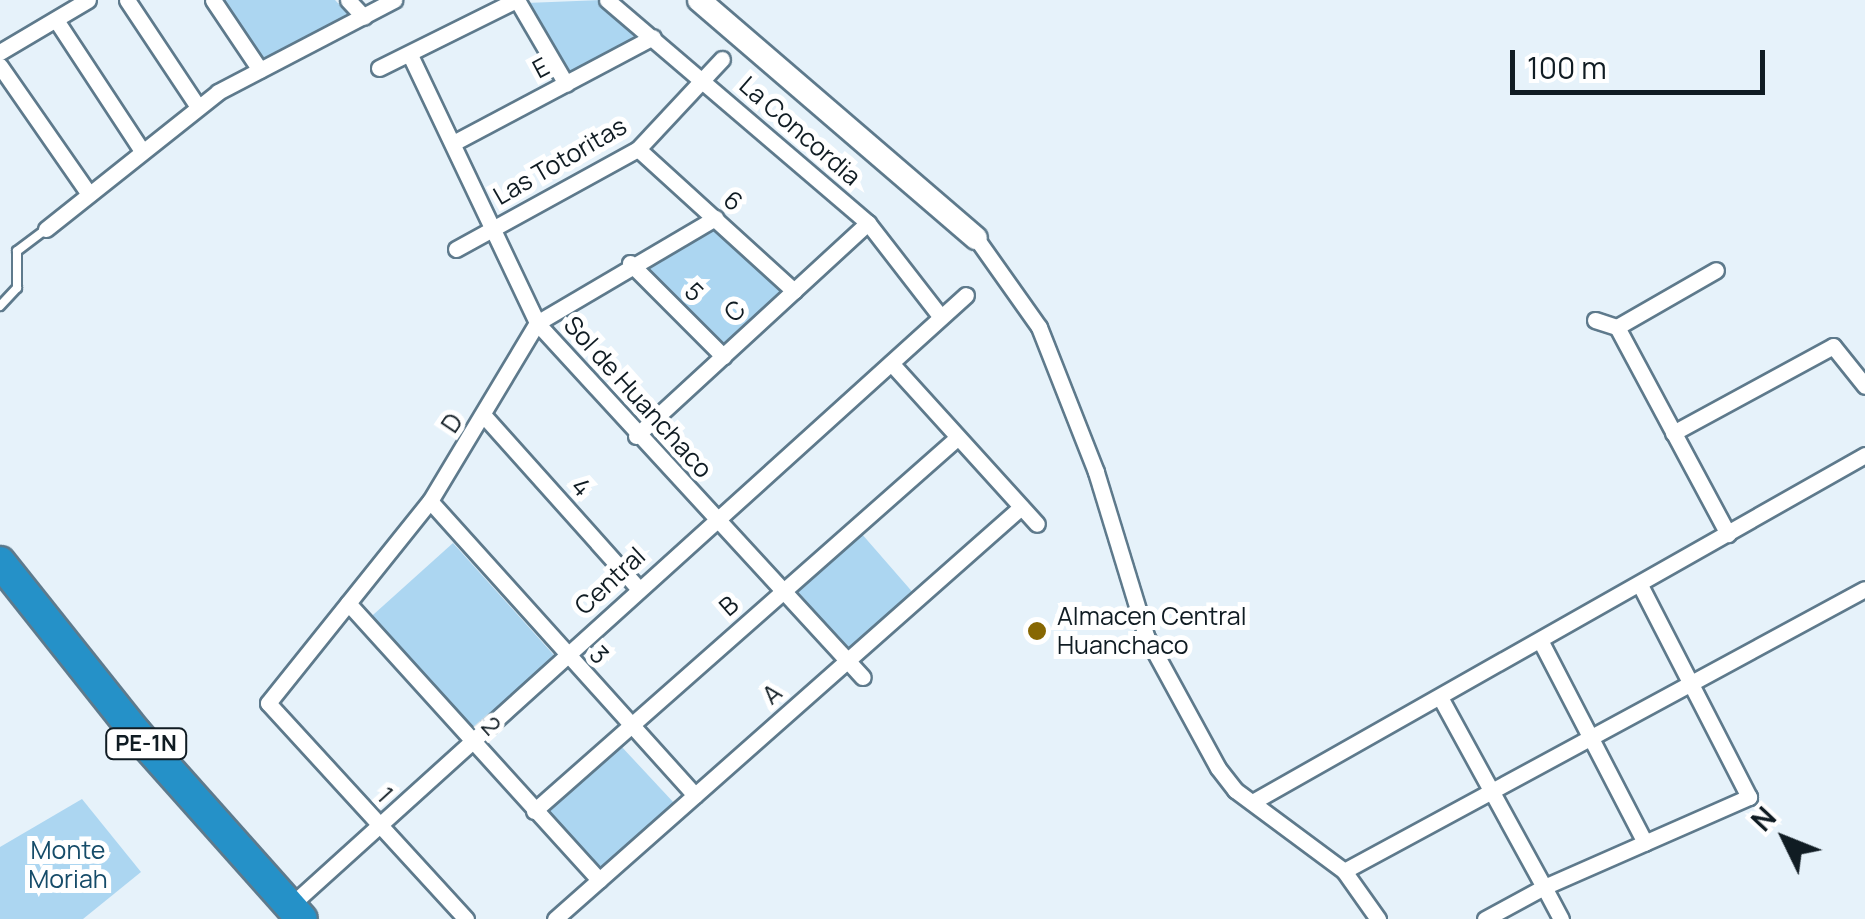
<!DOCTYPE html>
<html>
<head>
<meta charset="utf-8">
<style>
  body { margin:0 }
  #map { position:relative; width:1865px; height:919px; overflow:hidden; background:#e6f2fa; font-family:Manrope,sans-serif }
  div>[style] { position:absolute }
  .green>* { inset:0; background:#acd6f1; transform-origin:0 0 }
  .roads { filter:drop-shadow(2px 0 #5e7a8c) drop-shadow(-2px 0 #5e7a8c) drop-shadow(0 2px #5e7a8c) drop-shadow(0 -2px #5e7a8c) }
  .lane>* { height:8px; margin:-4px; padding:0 4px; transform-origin:4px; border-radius:4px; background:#fff }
  .street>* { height:15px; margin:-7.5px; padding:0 7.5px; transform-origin:7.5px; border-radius:7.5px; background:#fff }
  .secondary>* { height:22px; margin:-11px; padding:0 11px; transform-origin:11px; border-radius:11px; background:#fff }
  .highway>* { height:30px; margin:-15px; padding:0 15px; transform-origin:15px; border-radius:15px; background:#2591c8 }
  .dots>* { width:28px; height:28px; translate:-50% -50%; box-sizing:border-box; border:5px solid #fff; border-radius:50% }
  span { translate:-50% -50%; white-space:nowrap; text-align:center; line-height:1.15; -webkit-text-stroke:10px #fff; paint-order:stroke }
  .shield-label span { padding:2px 8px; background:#fff; border:2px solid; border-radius:8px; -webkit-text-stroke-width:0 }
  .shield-label { font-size:22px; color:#101c23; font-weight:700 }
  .street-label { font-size:25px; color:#101c23 }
  .poi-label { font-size:25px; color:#101c23 }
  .left { translate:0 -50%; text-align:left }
  .park-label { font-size:25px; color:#164c69 }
  .north { position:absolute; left:1735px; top:789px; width:100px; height:100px; -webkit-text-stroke:8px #fff; paint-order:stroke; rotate:313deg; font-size:28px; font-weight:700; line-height:40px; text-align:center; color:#101c23 }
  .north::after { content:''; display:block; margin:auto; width:35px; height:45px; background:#101c23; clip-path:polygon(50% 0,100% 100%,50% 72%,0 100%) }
  .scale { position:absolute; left:1510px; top:50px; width:255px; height:45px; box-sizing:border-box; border:5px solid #101c23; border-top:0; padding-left:12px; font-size:30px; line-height:35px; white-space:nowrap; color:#101c23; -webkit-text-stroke:8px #fff; paint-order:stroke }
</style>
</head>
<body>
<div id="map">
  <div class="green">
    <div style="clip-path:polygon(223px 0,335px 0,351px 17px,263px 61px)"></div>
    <div style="clip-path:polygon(602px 0,645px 35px,568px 78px,526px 3px)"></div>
    <div style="clip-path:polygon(716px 224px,789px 289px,724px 349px,640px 263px)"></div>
    <div style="left:861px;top:533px;width:79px;height:86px;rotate:49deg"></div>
    <div style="left:453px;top:543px;width:152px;height:113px;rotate:48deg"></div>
    <div style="left:620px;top:745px;width:82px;height:102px;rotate:47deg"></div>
    <div style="clip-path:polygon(82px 799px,141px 872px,83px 919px,0 919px,0 847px)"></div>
  </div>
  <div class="roads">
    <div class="lane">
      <div style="left:0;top:306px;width:25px;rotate:-47deg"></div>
      <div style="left:17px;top:288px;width:37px;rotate:-90deg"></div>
      <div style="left:17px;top:251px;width:36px;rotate:-37deg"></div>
    </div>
    <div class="street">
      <div style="left:127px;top:0;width:128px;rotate:56.4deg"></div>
      <div style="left:213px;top:0;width:84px;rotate:56.1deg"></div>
      <div style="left:348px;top:0;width:23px;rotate:47deg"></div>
      <div style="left:517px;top:0;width:97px;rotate:59.7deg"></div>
      <div style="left:607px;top:0;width:343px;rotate:40.5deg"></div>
      <div style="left:868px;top:223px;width:119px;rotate:52.2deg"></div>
      <div style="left:58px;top:23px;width:153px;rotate:56.7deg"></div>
      <div style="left:0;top:52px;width:102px;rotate:-30.6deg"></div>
      <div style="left:410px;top:55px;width:297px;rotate:64.6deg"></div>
      <div style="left:537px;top:323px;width:481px;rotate:47.4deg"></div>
      <div style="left:0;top:66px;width:156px;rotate:55.2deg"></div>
      <div style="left:379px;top:68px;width:153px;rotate:-26.4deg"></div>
      <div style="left:453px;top:143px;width:226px;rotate:-27.9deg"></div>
      <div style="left:638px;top:149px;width:211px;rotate:42.3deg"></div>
      <div style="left:46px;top:229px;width:220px;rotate:-38.5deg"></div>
      <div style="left:218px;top:92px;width:199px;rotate:-27.6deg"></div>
      <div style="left:976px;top:238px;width:109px;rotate:54.7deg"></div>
      <div style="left:1039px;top:327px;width:156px;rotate:68.5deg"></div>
      <div style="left:1096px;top:472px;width:171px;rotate:73deg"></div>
      <div style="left:1146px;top:636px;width:150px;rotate:61.4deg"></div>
      <div style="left:1218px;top:768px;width:28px;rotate:52deg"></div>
      <div style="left:1235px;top:790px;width:136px;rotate:36.6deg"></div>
      <div style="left:1344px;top:871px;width:59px;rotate:54.7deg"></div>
      <div style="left:456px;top:249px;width:208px;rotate:-28.8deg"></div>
      <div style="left:638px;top:149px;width:123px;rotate:-47deg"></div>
      <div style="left:630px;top:263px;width:132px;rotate:45deg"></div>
      <div style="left:1595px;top:320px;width:23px;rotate:18deg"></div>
      <div style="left:1617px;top:327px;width:114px;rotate:-29.9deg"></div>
      <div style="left:1617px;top:327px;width:235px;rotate:61.8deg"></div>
      <div style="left:891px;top:363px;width:217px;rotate:47.8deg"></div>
      <div style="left:486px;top:418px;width:229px;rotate:48.2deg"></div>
      <div style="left:1673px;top:433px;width:182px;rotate:-28.5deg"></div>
      <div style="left:1833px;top:346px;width:51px;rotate:51.3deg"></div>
      <div style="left:636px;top:436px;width:315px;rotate:-42.6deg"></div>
      <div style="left:430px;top:501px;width:396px;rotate:48deg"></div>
      <div style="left:348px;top:603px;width:374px;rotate:47.8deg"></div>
      <div style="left:1541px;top:642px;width:226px;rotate:62.6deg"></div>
      <div style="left:1441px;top:699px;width:214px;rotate:61.3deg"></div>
      <div style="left:1544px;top:887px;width:224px;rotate:-23.7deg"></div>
      <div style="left:1749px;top:797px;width:238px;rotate:-117.2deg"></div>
      <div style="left:1256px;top:800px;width:700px;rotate:-29.53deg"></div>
      <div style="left:534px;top:811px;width:564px;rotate:-41.41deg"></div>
      <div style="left:1344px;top:871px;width:592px;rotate:-28.43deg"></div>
      <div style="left:290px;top:906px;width:911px;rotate:-42.11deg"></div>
      <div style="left:466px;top:919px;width:293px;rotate:-132.5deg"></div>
      <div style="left:268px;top:703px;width:259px;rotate:-51.3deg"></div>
      <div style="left:430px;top:501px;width:208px;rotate:-59deg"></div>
      <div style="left:537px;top:323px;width:207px;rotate:-30.5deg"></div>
      <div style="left:555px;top:919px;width:622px;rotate:-41.48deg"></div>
      <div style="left:1485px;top:919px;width:67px;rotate:-28.5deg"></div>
      <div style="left:1544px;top:887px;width:36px;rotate:62deg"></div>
    </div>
    <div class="secondary">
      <div style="left:699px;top:0;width:365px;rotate:40.7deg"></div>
    </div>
    <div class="highway">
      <div style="left:0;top:562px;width:218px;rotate:51.5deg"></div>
      <div style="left:136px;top:733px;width:249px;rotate:48.3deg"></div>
    </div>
  </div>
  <div class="dots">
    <div style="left:1037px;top:631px;background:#876702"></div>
  </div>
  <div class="shield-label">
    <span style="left:146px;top:744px">PE-1N</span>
  </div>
  <div class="street-label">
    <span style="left:541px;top:68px;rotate:-28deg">E</span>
    <span style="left:800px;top:131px;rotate:41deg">La Concordia</span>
    <span style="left:560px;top:161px;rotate:-30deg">Las Totoritas</span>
    <span style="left:733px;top:201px;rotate:42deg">6</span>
    <span style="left:694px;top:292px;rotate:45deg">5</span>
    <span style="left:735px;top:311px;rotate:-42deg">C</span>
    <span style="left:638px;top:397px;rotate:48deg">Sol de Huanchaco</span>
    <span style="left:452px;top:423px;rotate:-56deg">D</span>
    <span style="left:581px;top:487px;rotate:48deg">4</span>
    <span style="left:610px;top:581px;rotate:-43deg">Central</span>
    <span style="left:729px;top:606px;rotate:-41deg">B</span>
    <span style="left:599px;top:655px;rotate:47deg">3</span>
    <span style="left:772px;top:694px;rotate:-41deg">A</span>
    <span style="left:491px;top:726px;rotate:48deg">2</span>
    <span style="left:385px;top:795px;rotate:48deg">1</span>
  </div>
  <div class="poi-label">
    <span class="left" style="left:1057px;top:631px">Almacen Central<br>Huanchaco</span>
  </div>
  <div class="park-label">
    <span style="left:68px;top:865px">Monte<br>Moriah</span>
  </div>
  <div class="north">N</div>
  <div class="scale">100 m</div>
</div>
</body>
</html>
